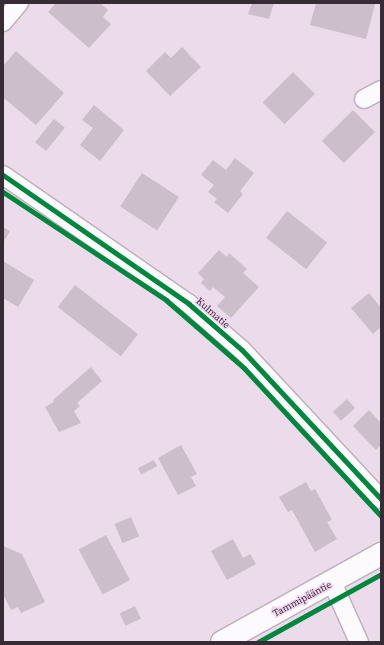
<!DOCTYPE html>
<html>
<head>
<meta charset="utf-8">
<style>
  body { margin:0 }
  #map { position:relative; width:384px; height:645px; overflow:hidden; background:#ecdbea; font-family:"Source Serif 4",serif }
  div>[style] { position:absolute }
  .building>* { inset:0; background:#ccbeca; transform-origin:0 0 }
  .roads { filter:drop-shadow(1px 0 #bbaeba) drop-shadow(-1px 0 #bbaeba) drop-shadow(0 1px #bbaeba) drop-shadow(0 -1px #bbaeba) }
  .street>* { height:18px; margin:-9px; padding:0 9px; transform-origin:9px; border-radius:9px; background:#fcfafc }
  .secondary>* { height:22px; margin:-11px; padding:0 11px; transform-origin:11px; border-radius:11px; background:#fcfafc }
  .cycleway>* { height:5px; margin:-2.5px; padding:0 2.5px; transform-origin:2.5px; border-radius:2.5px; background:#00873e }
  span { translate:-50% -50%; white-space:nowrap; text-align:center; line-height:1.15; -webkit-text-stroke:3px #f2d5f0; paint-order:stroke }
  .street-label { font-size:10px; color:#372c36 }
  .frame { position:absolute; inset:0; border:4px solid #372c36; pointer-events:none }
</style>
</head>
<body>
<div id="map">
  <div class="building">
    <div style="clip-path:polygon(56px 3px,100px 3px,108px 10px,103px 17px,111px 24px,89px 48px,48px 12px)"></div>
    <div style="clip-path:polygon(252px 3px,274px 3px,269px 19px,248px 14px)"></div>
    <div style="clip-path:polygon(316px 3px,375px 4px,366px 39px,310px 25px)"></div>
    <div style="clip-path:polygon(182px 47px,201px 67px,170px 96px,146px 71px,165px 52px,171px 58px)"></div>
    <div style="clip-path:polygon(16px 51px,64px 93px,36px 125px,5px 99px,3px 101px,3px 66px)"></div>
    <div style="left:293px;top:72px;width:31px;height:43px;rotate:45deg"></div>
    <div style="clip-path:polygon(94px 105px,124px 130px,100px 161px,80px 145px,93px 128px,82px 120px)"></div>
    <div style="left:353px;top:110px;width:31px;height:44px;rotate:45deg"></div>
    <div style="left:54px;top:119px;width:14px;height:30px;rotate:39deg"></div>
    <div style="clip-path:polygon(235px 158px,254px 173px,240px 191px,243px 194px,228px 213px,214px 202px,217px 199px,208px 192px,214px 185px,201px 175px,213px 160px,226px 170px)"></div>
    <div style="left:142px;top:173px;width:44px;height:40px;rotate:33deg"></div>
    <div style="left:287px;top:211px;width:51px;height:34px;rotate:38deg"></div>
    <div style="clip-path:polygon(3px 227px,10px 231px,3px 243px)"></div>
    <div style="clip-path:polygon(219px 250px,227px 257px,229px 253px,247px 269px,243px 273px,259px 287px,231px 318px,217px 306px,225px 297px,213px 287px,210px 291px,201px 283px,204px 279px,198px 273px)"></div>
    <div style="clip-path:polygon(3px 261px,34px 280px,18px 307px,3px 298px)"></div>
    <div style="left:75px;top:285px;width:80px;height:28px;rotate:38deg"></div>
    <div style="clip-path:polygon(369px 293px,381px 308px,381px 327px,373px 334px,351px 308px)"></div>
    <div style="clip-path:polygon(91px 367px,102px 381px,77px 403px,80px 406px,74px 411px,81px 423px,59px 432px,45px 407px,54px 402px,53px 400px)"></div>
    <div style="left:347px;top:399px;width:12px;height:19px;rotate:48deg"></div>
    <div style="clip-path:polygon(369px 410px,381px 423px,381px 445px,376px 450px,353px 426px)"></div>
    <div style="clip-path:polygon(181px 445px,197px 474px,191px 477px,196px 486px,178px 495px,158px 458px)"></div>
    <div style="left:154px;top:460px;width:7px;height:18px;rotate:63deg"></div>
    <div style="clip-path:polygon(306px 482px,311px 491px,315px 489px,332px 520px,327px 522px,337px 539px,315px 552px,292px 510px,288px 512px,279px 497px)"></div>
    <div style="left:131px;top:517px;width:21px;height:18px;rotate:67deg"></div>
    <div style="left:106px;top:535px;width:51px;height:31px;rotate:62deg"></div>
    <div style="clip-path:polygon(233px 539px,243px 558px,250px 554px,256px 564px,227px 580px,211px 551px)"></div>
    <div style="clip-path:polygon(3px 546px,22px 554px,45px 602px,21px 613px,18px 607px,11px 610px,3px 594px)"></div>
    <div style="left:135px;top:606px;width:14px;height:17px;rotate:65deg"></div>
  </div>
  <div class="roads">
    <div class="street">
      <div style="left:3px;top:22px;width:25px;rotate:-50deg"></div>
      <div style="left:364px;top:99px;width:19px;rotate:-28deg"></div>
      <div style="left:3px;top:175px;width:226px;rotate:34.7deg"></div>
      <div style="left:189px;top:304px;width:70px;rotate:41deg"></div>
      <div style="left:242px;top:350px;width:204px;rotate:47deg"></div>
      <div style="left:332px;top:582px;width:66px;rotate:65.8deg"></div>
    </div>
    <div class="secondary">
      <div style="left:222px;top:642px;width:182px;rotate:-29deg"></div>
    </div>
  </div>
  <div class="cycleway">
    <div style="left:3px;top:175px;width:226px;rotate:34.7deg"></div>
    <div style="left:189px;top:304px;width:70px;rotate:41deg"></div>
    <div style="left:242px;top:350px;width:204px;rotate:47deg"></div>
    <div style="left:3px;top:192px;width:196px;rotate:33.5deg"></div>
    <div style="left:166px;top:300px;width:40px;rotate:41deg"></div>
    <div style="left:196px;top:326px;width:64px;rotate:41.2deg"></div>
    <div style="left:244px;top:368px;width:202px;rotate:47.2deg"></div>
    <div style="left:258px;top:642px;width:141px;rotate:-28.9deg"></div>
  </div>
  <div class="street-label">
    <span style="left:213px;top:313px;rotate:41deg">Kulmatie</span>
    <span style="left:302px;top:599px;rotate:-28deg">Tammipääntie</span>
  </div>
  <div class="frame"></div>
</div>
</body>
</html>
